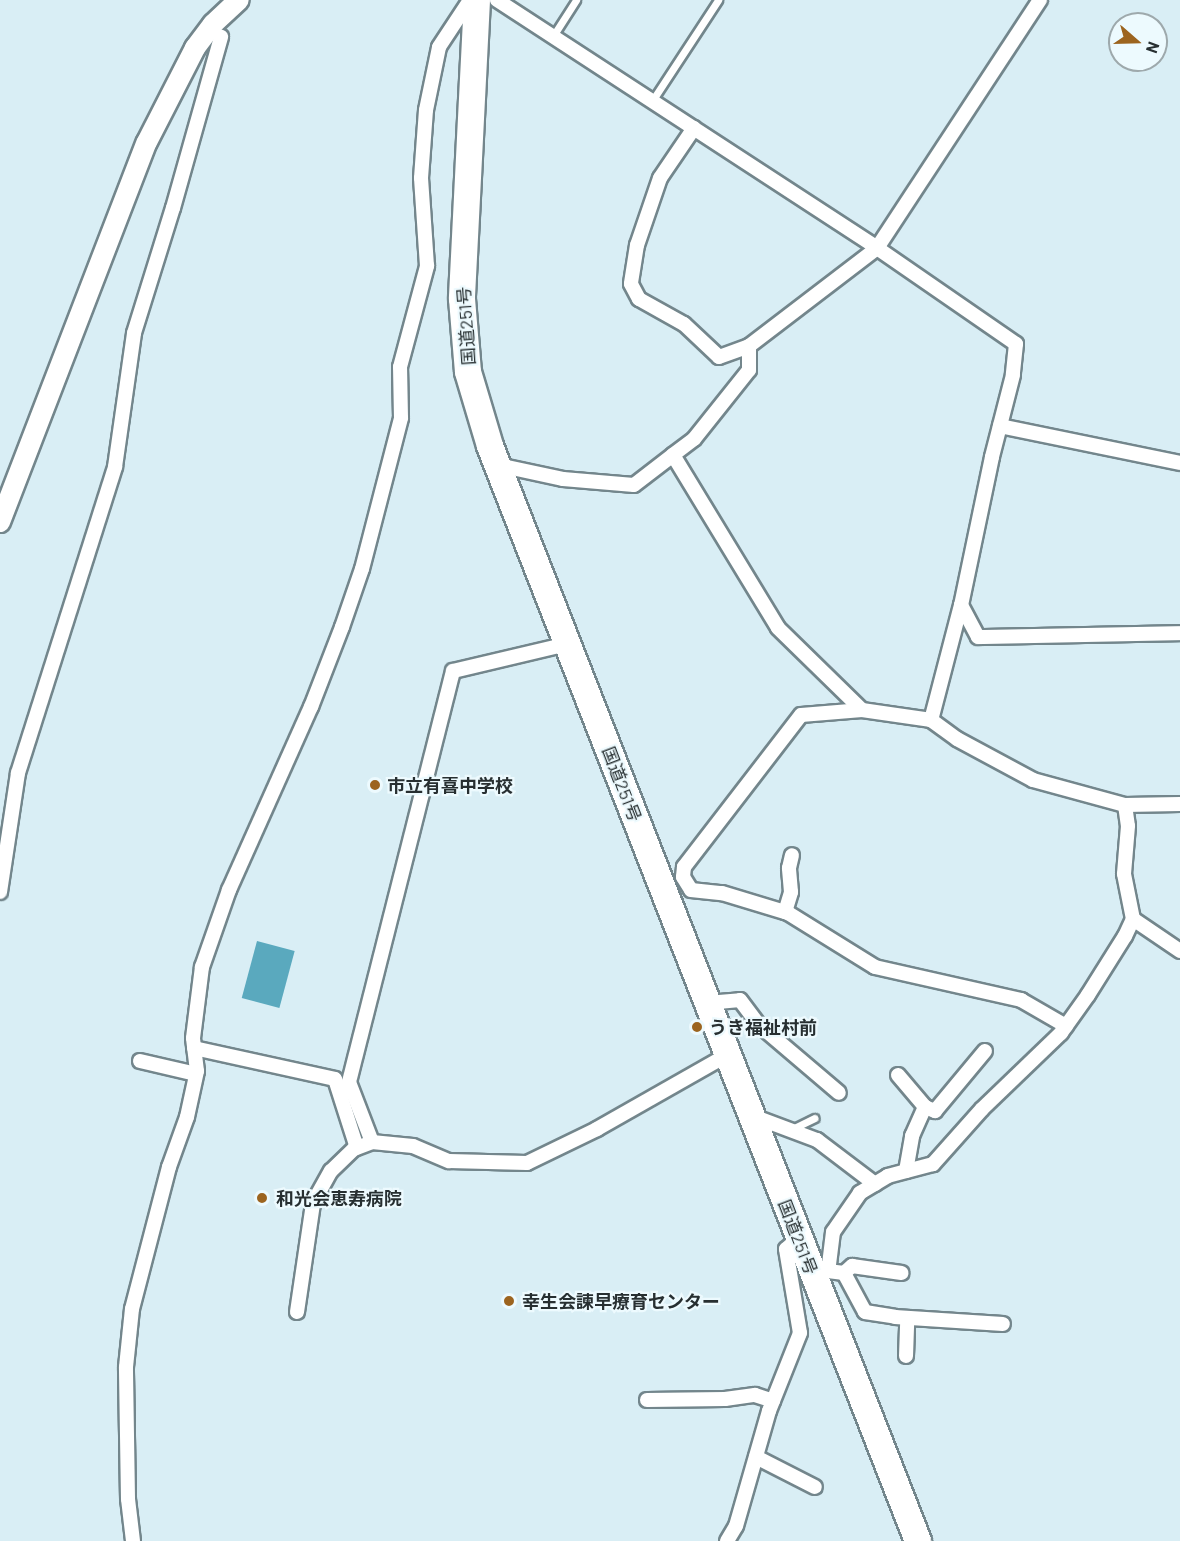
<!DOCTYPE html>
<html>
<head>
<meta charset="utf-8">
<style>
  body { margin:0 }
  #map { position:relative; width:1180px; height:1541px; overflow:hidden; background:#d9eef5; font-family:Barlow,"Noto Sans JP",sans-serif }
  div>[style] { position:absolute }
  .water>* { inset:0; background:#5aa9be; transform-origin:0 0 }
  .roads { filter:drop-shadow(2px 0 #73868c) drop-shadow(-2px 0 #73868c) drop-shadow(0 2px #73868c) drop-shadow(0 -2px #73868c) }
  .lane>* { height:7px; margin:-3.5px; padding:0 3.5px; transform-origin:3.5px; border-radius:3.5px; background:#fff }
  .street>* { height:14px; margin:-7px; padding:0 7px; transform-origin:7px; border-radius:7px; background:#fff }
  .secondary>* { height:20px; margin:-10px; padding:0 10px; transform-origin:10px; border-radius:10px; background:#fff }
  .highway>* { height:26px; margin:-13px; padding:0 13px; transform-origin:13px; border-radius:13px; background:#fff }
  .dots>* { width:16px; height:16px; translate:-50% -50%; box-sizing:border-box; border:3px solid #edfafe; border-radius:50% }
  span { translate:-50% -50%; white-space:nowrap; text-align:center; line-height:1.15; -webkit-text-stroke:4.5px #edfafe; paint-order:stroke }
  .street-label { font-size:18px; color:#272f31 }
  .poi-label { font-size:18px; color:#272f31; font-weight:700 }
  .left { translate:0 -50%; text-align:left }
  .north { position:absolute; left:1108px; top:12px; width:60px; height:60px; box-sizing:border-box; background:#edfafe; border:2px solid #9ea9ac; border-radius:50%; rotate:110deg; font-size:16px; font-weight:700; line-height:24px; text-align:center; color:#272f31 }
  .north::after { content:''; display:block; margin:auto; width:21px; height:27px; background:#9c641f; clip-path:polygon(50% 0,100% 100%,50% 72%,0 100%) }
</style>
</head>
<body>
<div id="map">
  <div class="water">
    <div style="left:257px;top:941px;width:39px;height:59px;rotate:15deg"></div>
  </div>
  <div class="roads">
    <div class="lane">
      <div style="left:553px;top:36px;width:43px;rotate:-57.4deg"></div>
      <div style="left:652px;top:101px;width:121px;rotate:-56.8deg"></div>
      <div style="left:792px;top:1129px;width:25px;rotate:-26deg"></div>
    </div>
    <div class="street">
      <div style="left:497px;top:0;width:454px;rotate:33.1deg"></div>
      <div style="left:877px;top:248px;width:169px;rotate:34.6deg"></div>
      <div style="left:1016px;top:344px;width:31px;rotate:96deg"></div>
      <div style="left:1013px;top:375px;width:85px;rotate:104.4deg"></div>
      <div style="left:992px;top:457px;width:151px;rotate:101.8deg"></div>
      <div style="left:961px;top:605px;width:119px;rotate:104.6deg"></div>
      <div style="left:931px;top:720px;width:32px;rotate:36deg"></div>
      <div style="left:957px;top:739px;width:86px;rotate:28.3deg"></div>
      <div style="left:1033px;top:780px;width:95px;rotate:15.2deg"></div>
      <div style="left:1125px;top:805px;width:21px;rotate:82deg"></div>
      <div style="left:1128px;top:826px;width:48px;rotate:94.8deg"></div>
      <div style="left:1124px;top:874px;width:46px;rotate:78.7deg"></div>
      <div style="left:1133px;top:919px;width:19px;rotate:115deg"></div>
      <div style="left:1125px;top:936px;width:70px;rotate:122.1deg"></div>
      <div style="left:1088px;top:995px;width:47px;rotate:125.4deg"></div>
      <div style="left:1061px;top:1033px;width:110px;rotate:136.1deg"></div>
      <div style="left:982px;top:1109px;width:74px;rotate:131.7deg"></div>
      <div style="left:933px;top:1164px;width:47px;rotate:165.1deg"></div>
      <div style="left:888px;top:1176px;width:33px;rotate:149deg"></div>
      <div style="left:860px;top:1193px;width:47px;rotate:124.7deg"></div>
      <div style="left:833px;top:1232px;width:39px;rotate:97deg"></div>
      <div style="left:694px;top:128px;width:60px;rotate:124.2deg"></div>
      <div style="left:660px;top:178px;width:71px;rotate:108.9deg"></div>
      <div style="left:637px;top:245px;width:39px;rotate:99deg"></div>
      <div style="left:631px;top:284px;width:17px;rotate:62deg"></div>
      <div style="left:639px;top:299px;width:51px;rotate:29.1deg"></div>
      <div style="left:684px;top:324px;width:48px;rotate:43.3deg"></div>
      <div style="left:719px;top:357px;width:32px;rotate:-20deg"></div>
      <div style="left:749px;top:346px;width:161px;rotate:-37.4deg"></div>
      <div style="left:877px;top:248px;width:297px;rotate:-56.7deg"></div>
      <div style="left:749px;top:346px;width:24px;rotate:90deg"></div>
      <div style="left:749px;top:370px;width:88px;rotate:128.6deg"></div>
      <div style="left:694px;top:439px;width:26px;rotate:143deg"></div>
      <div style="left:673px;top:455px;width:202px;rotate:58.7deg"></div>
      <div style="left:778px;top:628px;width:117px;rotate:44.3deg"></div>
      <div style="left:862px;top:710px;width:70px;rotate:8.2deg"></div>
      <div style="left:1000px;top:426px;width:184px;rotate:11.6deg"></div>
      <div style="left:498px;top:465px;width:66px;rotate:12.2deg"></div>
      <div style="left:563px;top:479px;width:71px;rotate:4.8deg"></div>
      <div style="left:634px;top:485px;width:49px;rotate:-37.6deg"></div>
      <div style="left:961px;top:605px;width:36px;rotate:62deg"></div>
      <div style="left:978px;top:637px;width:202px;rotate:-1.1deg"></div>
      <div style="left:862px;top:710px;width:61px;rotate:175.3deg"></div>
      <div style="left:801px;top:715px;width:192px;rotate:127.6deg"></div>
      <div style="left:684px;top:867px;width:10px;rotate:96deg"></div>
      <div style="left:683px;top:877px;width:15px;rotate:58deg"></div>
      <div style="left:691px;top:890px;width:31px;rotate:6deg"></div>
      <div style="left:722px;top:893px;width:69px;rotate:16.9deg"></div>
      <div style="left:788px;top:913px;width:102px;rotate:31.8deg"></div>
      <div style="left:875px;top:967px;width:150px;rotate:12.7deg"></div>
      <div style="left:1021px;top:1000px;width:52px;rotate:30deg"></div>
      <div style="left:1125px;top:805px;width:55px;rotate:-1deg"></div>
      <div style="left:0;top:892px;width:120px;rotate:-81.4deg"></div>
      <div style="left:18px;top:773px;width:321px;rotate:-72.4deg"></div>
      <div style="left:115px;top:467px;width:135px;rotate:-81.9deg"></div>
      <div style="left:134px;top:333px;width:131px;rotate:-72.7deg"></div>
      <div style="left:173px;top:208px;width:178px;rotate:-74.3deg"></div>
      <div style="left:785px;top:912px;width:21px;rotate:-73deg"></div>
      <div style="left:791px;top:892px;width:24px;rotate:-95deg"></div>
      <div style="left:789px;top:868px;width:13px;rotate:-77deg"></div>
      <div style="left:1133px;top:919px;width:57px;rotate:34.2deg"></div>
      <div style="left:707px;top:1003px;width:33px;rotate:-5deg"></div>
      <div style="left:740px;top:1000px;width:30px;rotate:53deg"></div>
      <div style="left:758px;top:1024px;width:106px;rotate:40.4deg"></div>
      <div style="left:194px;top:1048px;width:144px;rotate:12.4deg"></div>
      <div style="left:335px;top:1079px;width:72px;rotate:72.3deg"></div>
      <div style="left:140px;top:1061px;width:57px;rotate:13.1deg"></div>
      <div style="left:898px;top:1075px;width:42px;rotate:49.8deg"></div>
      <div style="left:750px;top:1115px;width:72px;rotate:20.5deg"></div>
      <div style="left:817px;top:1140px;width:73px;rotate:37.2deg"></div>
      <div style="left:372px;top:1142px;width:64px;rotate:-111deg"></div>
      <div style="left:349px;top:1082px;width:424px;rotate:-75.8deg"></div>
      <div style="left:453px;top:671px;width:117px;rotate:-13.3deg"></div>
      <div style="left:906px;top:1171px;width:36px;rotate:-80deg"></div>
      <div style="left:912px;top:1136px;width:32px;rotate:-66deg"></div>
      <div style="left:925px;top:1107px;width:11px;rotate:22deg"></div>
      <div style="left:935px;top:1111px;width:78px;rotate:-50.2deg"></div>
      <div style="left:844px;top:1273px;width:11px;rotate:-41deg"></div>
      <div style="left:852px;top:1266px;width:50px;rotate:8deg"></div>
      <div style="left:819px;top:1274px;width:9px;rotate:-18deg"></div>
      <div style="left:828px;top:1271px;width:16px;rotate:7deg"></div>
      <div style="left:844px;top:1273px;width:44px;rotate:61.7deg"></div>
      <div style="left:865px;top:1312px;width:30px;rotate:9deg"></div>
      <div style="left:895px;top:1317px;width:108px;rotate:3.7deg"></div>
      <div style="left:297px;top:1312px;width:110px;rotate:-81.6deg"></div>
      <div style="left:313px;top:1203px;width:37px;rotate:-61deg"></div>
      <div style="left:331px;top:1171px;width:32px;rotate:-44deg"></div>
      <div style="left:354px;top:1149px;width:19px;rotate:-21deg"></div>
      <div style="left:372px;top:1142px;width:41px;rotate:5.6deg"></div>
      <div style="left:413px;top:1146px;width:39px;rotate:23deg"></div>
      <div style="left:449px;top:1161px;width:78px;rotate:1.5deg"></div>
      <div style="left:527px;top:1163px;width:78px;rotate:-25.9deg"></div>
      <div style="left:597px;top:1129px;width:150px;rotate:-29.6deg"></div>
      <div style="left:906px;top:1356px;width:38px;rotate:-88deg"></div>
      <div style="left:647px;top:1400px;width:78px;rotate:-0.7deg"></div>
      <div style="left:725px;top:1399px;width:30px;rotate:-8deg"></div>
      <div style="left:755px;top:1395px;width:19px;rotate:18deg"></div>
      <div style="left:756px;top:1457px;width:66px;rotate:27deg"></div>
      <div style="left:133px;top:1541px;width:42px;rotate:-96.8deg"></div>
      <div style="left:128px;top:1499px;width:132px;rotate:-90.9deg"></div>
      <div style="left:126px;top:1367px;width:58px;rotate:-84.1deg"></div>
      <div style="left:132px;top:1309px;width:147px;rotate:-75.4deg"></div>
      <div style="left:169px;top:1167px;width:53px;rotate:-70.2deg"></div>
      <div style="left:187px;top:1117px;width:47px;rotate:-77.7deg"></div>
      <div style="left:197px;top:1071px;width:33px;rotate:-97deg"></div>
      <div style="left:193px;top:1038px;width:72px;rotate:-82.8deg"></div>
      <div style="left:202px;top:967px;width:82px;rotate:-70.7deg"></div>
      <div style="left:229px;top:890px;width:201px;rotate:-65.9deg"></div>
      <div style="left:311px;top:707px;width:86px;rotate:-68.8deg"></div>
      <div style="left:342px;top:627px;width:61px;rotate:-71deg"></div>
      <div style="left:362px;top:569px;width:156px;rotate:-75.5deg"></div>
      <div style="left:401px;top:418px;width:51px;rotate:-91.1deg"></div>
      <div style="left:400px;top:367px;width:105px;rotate:-75deg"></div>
      <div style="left:427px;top:266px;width:88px;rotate:-93.9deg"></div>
      <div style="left:421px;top:178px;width:68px;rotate:-85.8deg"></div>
      <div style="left:426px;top:110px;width:64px;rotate:-78.3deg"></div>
      <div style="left:439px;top:47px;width:56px;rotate:-56.6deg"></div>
      <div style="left:727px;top:1541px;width:17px;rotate:-59deg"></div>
      <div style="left:736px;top:1526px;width:120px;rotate:-74deg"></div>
      <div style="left:769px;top:1411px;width:84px;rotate:-68.3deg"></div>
      <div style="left:800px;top:1333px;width:85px;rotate:-99.5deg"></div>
      <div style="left:786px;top:1249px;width:16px;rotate:-40deg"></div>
    </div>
    <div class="secondary">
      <div style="left:0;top:522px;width:407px;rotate:-68.9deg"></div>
      <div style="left:147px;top:142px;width:106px;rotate:-62.9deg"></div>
      <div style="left:195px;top:48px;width:30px;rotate:-53deg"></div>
      <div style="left:213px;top:24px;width:35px;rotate:-43deg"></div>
    </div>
    <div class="highway">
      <div style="left:477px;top:0;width:299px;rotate:92.9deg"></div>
      <div style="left:462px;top:299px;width:73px;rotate:85.3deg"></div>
      <div style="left:468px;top:372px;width:77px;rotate:73.4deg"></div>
      <div style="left:490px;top:446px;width:1176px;rotate:68.65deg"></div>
    </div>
  </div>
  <div class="dots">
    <div style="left:375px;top:785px;background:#9c641f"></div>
    <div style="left:697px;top:1027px;background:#9c641f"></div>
    <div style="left:262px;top:1198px;background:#9c641f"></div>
    <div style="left:509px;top:1301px;background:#9c641f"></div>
  </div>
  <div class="street-label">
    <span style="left:466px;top:326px;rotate:-94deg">国道251号</span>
    <span style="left:622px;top:784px;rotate:69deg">国道251号</span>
    <span style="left:798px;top:1237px;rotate:69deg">国道251号</span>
  </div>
  <div class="poi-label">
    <span class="left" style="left:387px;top:785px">市立有喜中学校</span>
    <span class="left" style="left:709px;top:1027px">うき福祉村前</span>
    <span class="left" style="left:276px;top:1198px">和光会恵寿病院</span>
    <span class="left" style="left:522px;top:1301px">幸生会諫早療育センター</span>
  </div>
  <div class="north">N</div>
</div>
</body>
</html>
